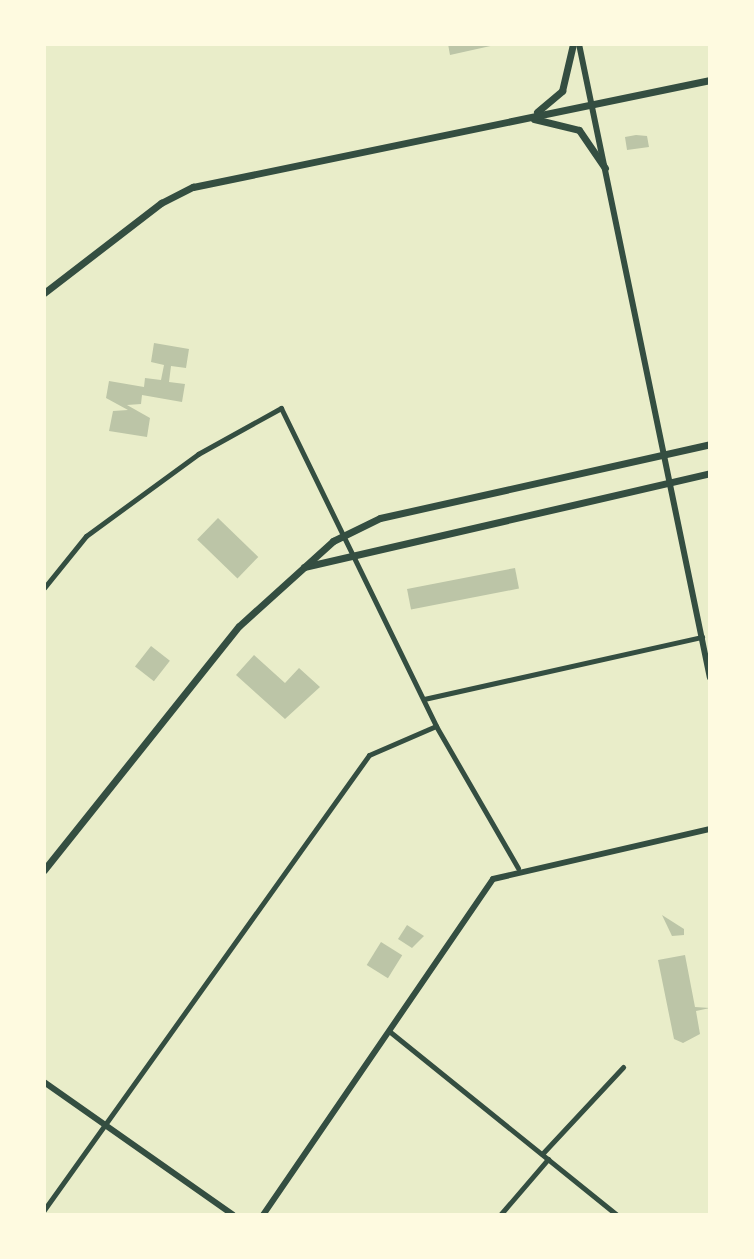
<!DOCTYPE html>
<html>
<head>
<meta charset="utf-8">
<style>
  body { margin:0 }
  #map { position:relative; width:754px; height:1259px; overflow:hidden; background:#e9edc9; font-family:"Alegreya Sans",sans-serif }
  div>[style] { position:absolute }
  .building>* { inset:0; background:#bcc5a7; transform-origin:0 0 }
  .minor>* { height:5px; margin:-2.5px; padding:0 2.5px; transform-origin:2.5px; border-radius:2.5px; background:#344e41 }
  .tertiary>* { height:6px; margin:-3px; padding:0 3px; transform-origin:3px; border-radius:3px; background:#344e41 }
  .secondary>* { height:7px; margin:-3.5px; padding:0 3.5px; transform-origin:3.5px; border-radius:3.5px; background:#344e41 }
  span { translate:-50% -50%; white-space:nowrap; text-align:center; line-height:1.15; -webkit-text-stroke:6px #fefae0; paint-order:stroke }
  .frame { position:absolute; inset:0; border:46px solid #fefae0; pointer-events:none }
</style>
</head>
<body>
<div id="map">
  <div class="building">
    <div style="clip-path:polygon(448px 44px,495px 44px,495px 45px,450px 55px)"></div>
    <div style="clip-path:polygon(636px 135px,647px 136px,649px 147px,627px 150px,625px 137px)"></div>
    <div style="clip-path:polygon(154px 343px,189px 349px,186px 368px,171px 366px,169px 382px,185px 384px,182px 402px,142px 395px,141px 404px,127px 405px,150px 418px,147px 437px,109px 431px,113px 411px,128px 410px,106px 398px,109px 381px,144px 387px,145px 378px,161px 380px,164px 365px,151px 362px)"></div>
    <div style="left:218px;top:518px;width:56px;height:30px;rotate:44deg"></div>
    <div style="left:515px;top:568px;width:21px;height:110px;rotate:79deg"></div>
    <div style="left:151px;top:646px;width:24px;height:26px;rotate:38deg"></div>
    <div style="clip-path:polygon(254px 655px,285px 683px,299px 668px,320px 687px,285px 719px,236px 675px)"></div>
    <div style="clip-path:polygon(662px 915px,684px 929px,684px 935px,672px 936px)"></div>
    <div style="clip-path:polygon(407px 925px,424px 936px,412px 948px,398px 939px)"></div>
    <div style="left:381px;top:942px;width:25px;height:27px;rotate:32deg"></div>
    <div style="clip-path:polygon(685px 955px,695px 1007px,710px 1008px,696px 1011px,700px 1034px,683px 1043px,674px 1039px,658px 960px)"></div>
  </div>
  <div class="minor">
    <div style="left:44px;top:588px;width:67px;rotate:-51.1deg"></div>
    <div style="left:86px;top:536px;width:139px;rotate:-36.2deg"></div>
    <div style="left:198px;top:454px;width:95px;rotate:-29deg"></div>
    <div style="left:281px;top:408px;width:354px;rotate:64deg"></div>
    <div style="left:436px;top:726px;width:164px;rotate:60deg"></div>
    <div style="left:424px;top:699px;width:285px;rotate:-12.6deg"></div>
    <div style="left:389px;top:1031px;width:293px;rotate:38.9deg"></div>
    <div style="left:542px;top:1154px;width:119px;rotate:-47deg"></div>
    <div style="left:44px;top:1210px;width:559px;rotate:-54.46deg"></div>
    <div style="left:369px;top:755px;width:73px;rotate:-23.4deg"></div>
    <div style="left:500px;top:1215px;width:74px;rotate:-49.4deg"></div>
  </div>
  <div class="tertiary">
    <div style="left:579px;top:44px;width:647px;rotate:78.33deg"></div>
    <div style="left:44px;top:1082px;width:231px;rotate:35.1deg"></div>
    <div style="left:263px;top:1215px;width:407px;rotate:-55.6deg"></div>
    <div style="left:493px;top:879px;width:223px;rotate:-13deg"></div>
  </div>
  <div class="secondary">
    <div style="left:537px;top:112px;width:33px;rotate:-40deg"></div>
    <div style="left:562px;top:91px;width:48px;rotate:-76.8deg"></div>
    <div style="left:534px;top:119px;width:46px;rotate:13.7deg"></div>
    <div style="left:579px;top:130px;width:46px;rotate:55.6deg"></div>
    <div style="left:44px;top:293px;width:148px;rotate:-37.6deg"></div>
    <div style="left:161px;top:203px;width:36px;rotate:-27deg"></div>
    <div style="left:193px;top:187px;width:528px;rotate:-11.69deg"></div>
    <div style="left:304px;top:567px;width:417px;rotate:-13deg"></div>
    <div style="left:44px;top:870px;width:312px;rotate:-51.4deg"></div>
    <div style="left:239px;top:626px;width:127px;rotate:-42.1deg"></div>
    <div style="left:333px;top:541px;width:52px;rotate:-26.1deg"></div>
    <div style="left:380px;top:518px;width:338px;rotate:-12.6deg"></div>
  </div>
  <div class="frame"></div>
</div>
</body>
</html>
